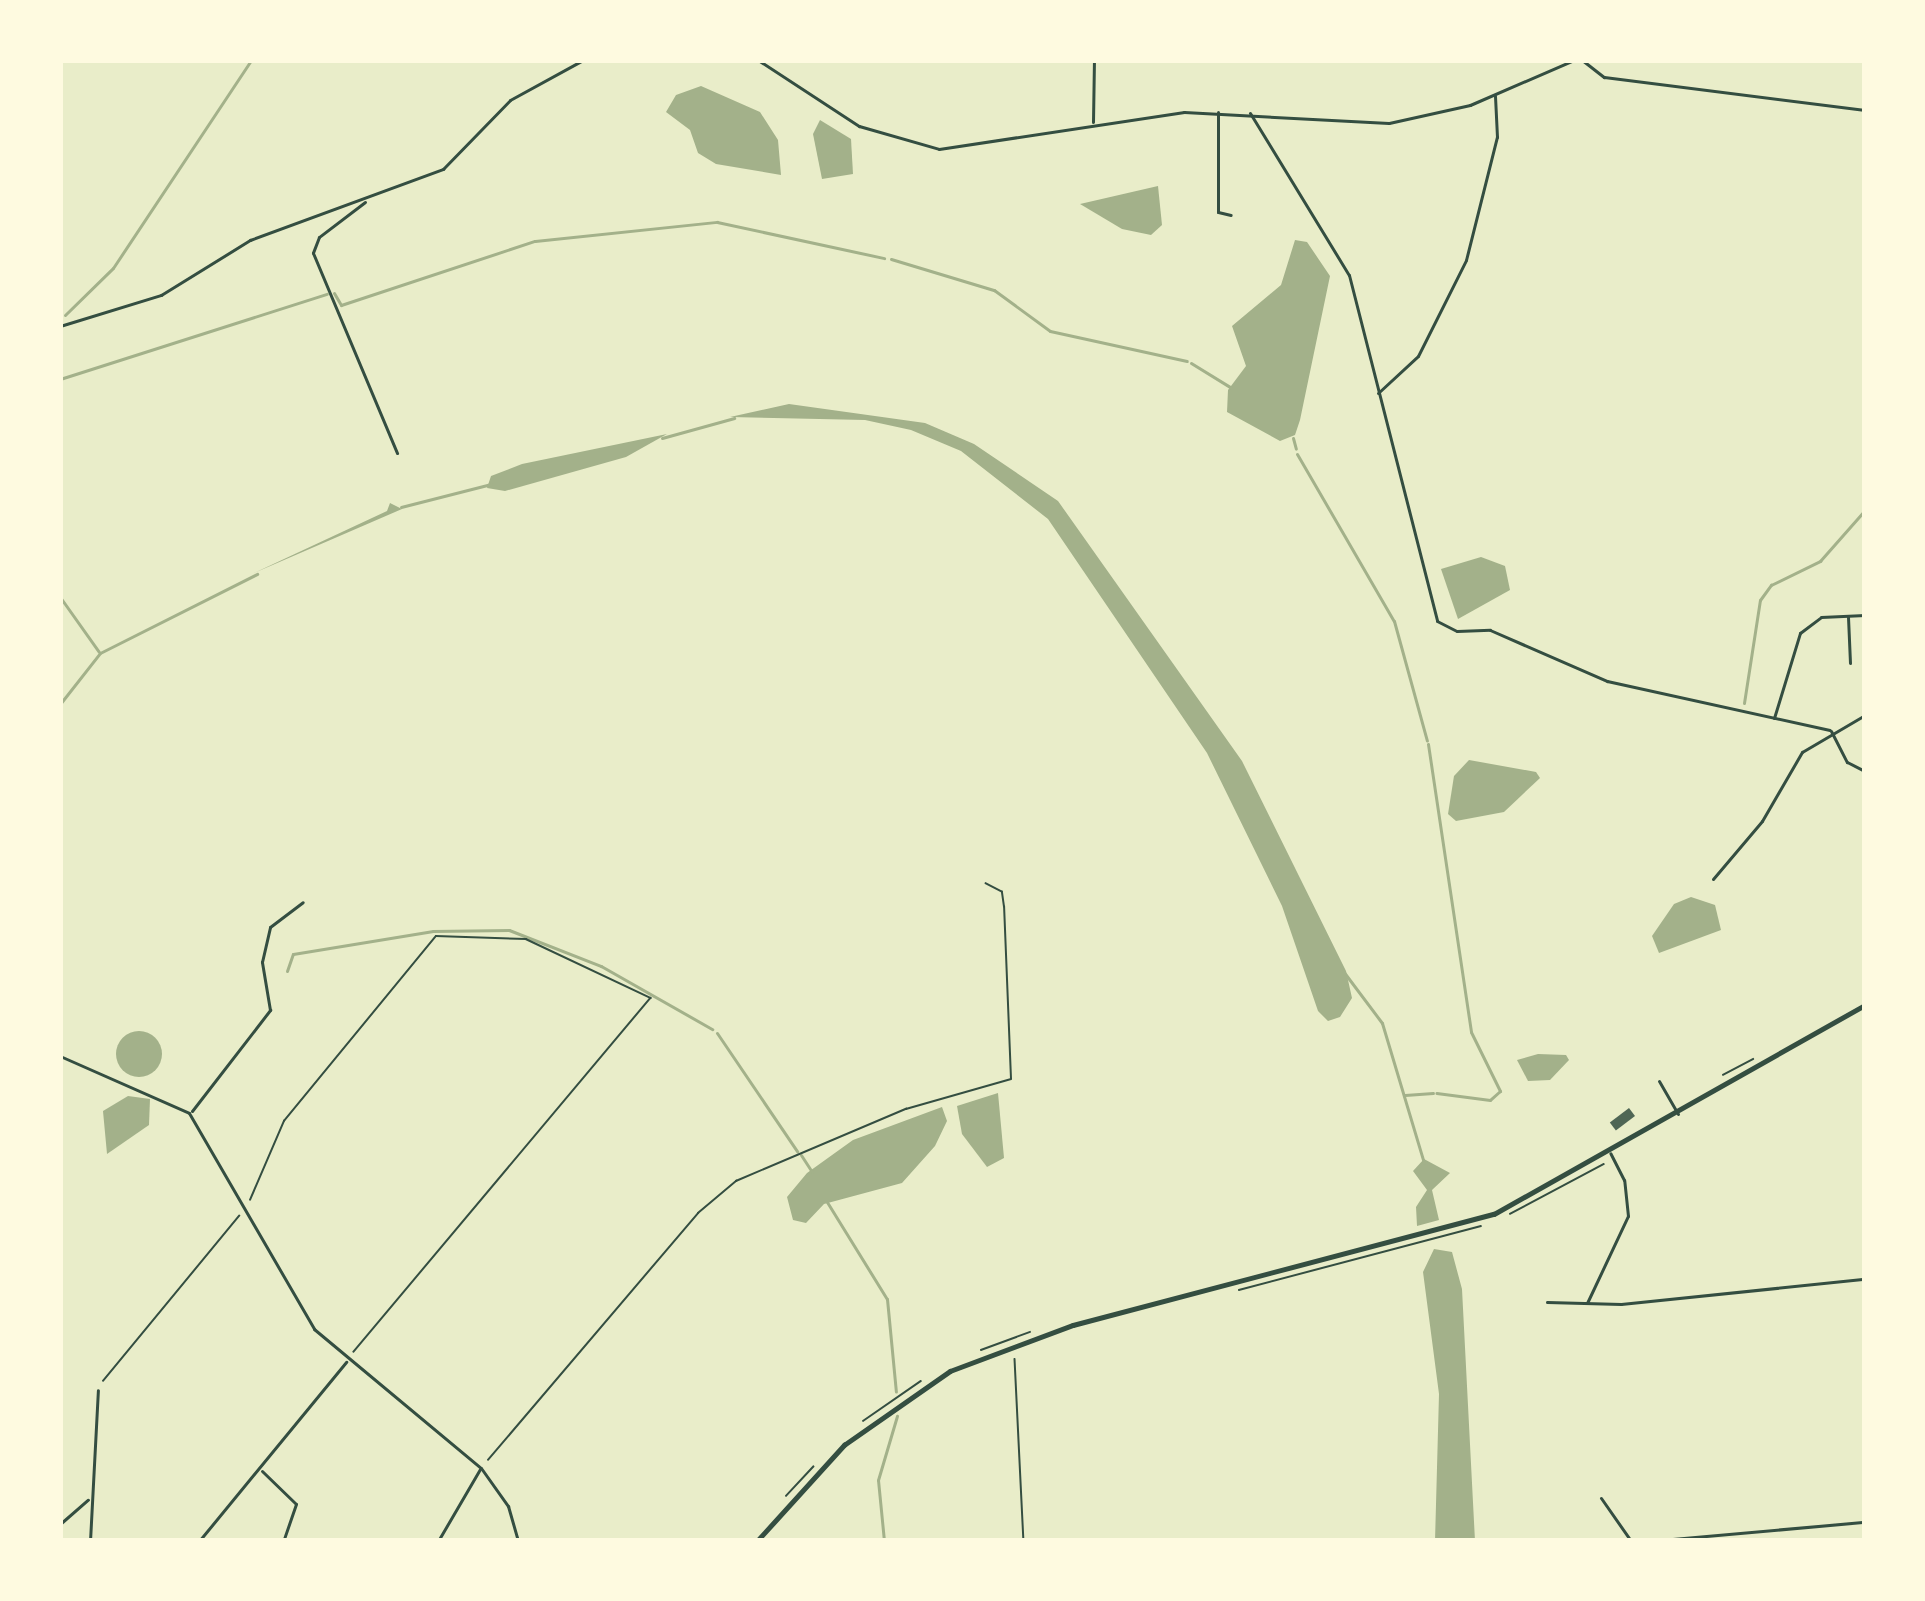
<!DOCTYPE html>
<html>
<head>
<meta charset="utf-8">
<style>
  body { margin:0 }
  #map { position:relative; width:1925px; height:1601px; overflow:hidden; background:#e9edc9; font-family:"Archivo Narrow",sans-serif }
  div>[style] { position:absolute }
  .water>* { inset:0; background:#a3b18a }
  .round { border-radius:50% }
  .stream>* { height:3px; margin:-1.5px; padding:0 1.5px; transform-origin:1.5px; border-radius:1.5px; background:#a3b18a }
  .building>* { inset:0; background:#4f6655; transform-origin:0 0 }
  .path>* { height:1.5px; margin:-0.75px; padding:0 0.75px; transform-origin:0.75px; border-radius:0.75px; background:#344e41 }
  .minor>* { height:3px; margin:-1.5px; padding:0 1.5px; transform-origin:1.5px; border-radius:1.5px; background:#344e41 }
  .tertiary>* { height:3px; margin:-1.5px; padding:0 1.5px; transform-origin:1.5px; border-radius:1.5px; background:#344e41 }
  .primary>* { height:4.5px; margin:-2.25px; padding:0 2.25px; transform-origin:2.25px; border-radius:2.25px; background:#344e41 }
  span { translate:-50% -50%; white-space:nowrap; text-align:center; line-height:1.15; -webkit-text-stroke:12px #fefae0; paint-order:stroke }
  .frame { position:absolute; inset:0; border:63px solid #fefae0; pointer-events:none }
</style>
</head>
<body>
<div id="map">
  <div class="water">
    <div style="clip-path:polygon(701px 86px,760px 112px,778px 140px,781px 175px,716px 164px,698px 153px,690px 130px,666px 112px,676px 95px)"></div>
    <div style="clip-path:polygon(820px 120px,851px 139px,853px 174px,822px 179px,813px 134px)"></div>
    <div style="clip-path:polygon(1158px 186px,1162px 225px,1151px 235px,1122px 229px,1080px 204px)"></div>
    <div style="clip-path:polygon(1295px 240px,1307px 242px,1330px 276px,1300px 420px,1295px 435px,1280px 441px,1227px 412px,1228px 390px,1246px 366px,1232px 326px,1281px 285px)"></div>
    <div style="clip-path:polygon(789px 404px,925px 423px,974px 444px,1058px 501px,1242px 761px,1346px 971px,1352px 998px,1340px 1017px,1328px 1021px,1318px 1011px,1282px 906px,1207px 753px,1048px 519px,961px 451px,911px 430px,865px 420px,730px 417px)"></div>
    <div style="clip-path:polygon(667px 434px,626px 457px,505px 491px,487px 488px,491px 476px,522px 464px)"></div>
    <div style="clip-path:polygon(390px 503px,402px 509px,254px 573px,387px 511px)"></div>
    <div style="clip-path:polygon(1481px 557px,1505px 566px,1510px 590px,1458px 619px,1441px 569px)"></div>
    <div style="clip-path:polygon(1469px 760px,1536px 772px,1540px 778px,1504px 812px,1456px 821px,1448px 814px,1454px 776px)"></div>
    <div style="clip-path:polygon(1691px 897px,1715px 905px,1721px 930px,1659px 953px,1652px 936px,1674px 904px)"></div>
    <div class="round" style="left:116px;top:1031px;width:46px;height:46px"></div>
    <div style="clip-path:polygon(1538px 1054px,1566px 1055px,1569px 1060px,1550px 1080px,1528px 1081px,1517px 1060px)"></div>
    <div style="clip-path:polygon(998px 1093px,1004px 1158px,987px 1167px,962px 1134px,957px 1106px)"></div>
    <div style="clip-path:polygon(128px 1096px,150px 1099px,149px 1125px,107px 1154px,103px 1111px)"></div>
    <div style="clip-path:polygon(942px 1107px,947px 1121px,935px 1146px,902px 1183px,824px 1204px,806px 1223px,793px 1220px,787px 1197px,807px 1173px,853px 1140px)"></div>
    <div style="clip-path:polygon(1424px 1159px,1450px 1173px,1432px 1190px,1439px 1220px,1417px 1226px,1416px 1207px,1427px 1190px,1413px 1171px)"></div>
    <div style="clip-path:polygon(1434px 1249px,1452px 1252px,1462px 1289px,1475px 1541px,1435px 1541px,1439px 1394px,1423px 1272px)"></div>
  </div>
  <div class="stream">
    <div style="left:891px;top:259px;width:108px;rotate:16.8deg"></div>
    <div style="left:994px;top:290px;width:69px;rotate:36.2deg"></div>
    <div style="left:1050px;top:331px;width:140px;rotate:12.4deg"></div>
    <div style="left:334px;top:293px;width:14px;rotate:60deg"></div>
    <div style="left:341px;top:305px;width:204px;rotate:-18.3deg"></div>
    <div style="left:535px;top:241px;width:183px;rotate:-6deg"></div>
    <div style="left:717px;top:222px;width:171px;rotate:12.2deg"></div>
    <div style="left:65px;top:315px;width:67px;rotate:-44.4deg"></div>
    <div style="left:113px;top:268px;width:250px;rotate:-56.4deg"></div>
    <div style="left:1191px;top:363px;width:46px;rotate:31.6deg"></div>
    <div style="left:60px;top:379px;width:280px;rotate:-17.7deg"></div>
    <div style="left:662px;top:438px;width:75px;rotate:-15.5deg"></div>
    <div style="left:1293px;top:438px;width:11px;rotate:75deg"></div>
    <div style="left:1297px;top:454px;width:193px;rotate:59.9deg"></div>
    <div style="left:1394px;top:621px;width:124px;rotate:74.6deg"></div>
    <div style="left:401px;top:507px;width:93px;rotate:-14.3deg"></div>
    <div style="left:60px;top:597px;width:67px;rotate:54.7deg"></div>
    <div style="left:1744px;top:703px;width:104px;rotate:-81.2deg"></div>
    <div style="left:1760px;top:600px;width:19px;rotate:-54deg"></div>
    <div style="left:1771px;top:585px;width:55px;rotate:-26.1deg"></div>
    <div style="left:1820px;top:561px;width:68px;rotate:-48.6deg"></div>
    <div style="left:60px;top:704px;width:65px;rotate:-51.9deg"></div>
    <div style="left:100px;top:653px;width:176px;rotate:-26.7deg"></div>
    <div style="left:1428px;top:744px;width:291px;rotate:81.5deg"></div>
    <div style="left:1471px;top:1032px;width:66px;rotate:63.8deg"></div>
    <div style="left:1500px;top:1091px;width:13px;rotate:138deg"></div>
    <div style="left:1490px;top:1100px;width:54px;rotate:-172.6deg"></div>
    <div style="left:287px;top:971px;width:18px;rotate:-71deg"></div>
    <div style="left:293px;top:954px;width:142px;rotate:-9.3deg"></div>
    <div style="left:433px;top:931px;width:76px;rotate:-0.8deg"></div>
    <div style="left:509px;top:930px;width:99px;rotate:21.4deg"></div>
    <div style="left:601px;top:966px;width:128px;rotate:29.6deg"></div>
    <div style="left:1343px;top:971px;width:65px;rotate:53.1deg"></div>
    <div style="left:1382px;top:1023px;width:146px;rotate:73.3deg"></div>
    <div style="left:717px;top:1033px;width:143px;rotate:55.9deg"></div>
    <div style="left:1405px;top:1095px;width:28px;rotate:-4deg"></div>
    <div style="left:801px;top:1155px;width:20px;rotate:57deg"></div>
    <div style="left:827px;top:1202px;width:114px;rotate:58.3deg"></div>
    <div style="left:887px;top:1299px;width:93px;rotate:84.5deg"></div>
    <div style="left:884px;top:1541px;width:61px;rotate:-95.6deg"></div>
    <div style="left:878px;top:1480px;width:67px;rotate:-73.5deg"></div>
  </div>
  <div class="building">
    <div style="left:1629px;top:1108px;width:10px;height:24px;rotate:53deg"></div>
  </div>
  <div class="path">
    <div style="left:1723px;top:1075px;width:34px;rotate:-28deg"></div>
    <div style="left:250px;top:1200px;width:86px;rotate:-66.7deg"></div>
    <div style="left:284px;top:1121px;width:239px;rotate:-50.6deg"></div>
    <div style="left:436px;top:936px;width:90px;rotate:1.9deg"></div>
    <div style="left:526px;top:939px;width:138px;rotate:25.3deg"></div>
    <div style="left:651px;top:998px;width:462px;rotate:130deg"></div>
    <div style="left:1510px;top:1214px;width:106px;rotate:-28deg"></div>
    <div style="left:1239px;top:1290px;width:250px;rotate:-14.8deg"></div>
    <div style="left:981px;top:1350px;width:52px;rotate:-20.2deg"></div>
    <div style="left:1015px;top:1359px;width:182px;rotate:87.2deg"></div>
    <div style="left:103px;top:1381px;width:214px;rotate:-50.5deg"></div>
    <div style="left:863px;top:1421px;width:70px;rotate:-34.6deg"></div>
    <div style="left:488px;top:1460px;width:324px;rotate:-49.6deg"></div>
    <div style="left:698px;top:1213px;width:50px;rotate:-40.1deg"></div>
    <div style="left:736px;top:1181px;width:185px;rotate:-23deg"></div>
    <div style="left:906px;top:1109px;width:109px;rotate:-15.9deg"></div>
    <div style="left:1011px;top:1079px;width:172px;rotate:-92.3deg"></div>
    <div style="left:1004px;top:907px;width:15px;rotate:-98deg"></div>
    <div style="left:1002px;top:892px;width:18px;rotate:-153deg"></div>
    <div style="left:786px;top:1496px;width:40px;rotate:-47deg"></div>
  </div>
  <div class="minor">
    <div style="left:1582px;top:60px;width:28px;rotate:38deg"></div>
    <div style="left:1604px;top:77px;width:263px;rotate:7.2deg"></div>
    <div style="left:1218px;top:112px;width:100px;rotate:90deg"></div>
    <div style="left:1218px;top:212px;width:13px;rotate:13deg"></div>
    <div style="left:1250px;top:113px;width:190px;rotate:58.6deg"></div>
    <div style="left:1349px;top:275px;width:357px;rotate:75.7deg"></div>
    <div style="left:1437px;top:621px;width:22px;rotate:27deg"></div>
    <div style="left:1457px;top:631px;width:33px;rotate:-2deg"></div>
    <div style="left:1490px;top:630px;width:128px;rotate:23.6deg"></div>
    <div style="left:1607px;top:681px;width:228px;rotate:12.4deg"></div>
    <div style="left:365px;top:202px;width:58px;rotate:142.7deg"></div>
    <div style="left:319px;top:237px;width:17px;rotate:111deg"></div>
    <div style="left:313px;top:253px;width:217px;rotate:67.2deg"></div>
    <div style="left:1378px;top:393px;width:54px;rotate:-42.8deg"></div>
    <div style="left:1418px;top:356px;width:107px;rotate:-63.4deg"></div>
    <div style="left:1466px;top:260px;width:127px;rotate:-75.9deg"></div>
    <div style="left:1497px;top:137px;width:41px;rotate:-92.8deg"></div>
    <div style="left:1848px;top:617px;width:46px;rotate:87.5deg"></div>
    <div style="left:1774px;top:718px;width:89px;rotate:-73deg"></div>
    <div style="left:1800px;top:633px;width:26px;rotate:-37deg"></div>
    <div style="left:1821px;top:617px;width:44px;rotate:-2.6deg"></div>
    <div style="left:1831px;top:731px;width:35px;rotate:63deg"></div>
    <div style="left:1847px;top:762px;width:20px;rotate:27deg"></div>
    <div style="left:1713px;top:879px;width:76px;rotate:-49.8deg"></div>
    <div style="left:1762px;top:821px;width:80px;rotate:-59.9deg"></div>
    <div style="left:1802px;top:752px;width:73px;rotate:-30.4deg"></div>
    <div style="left:60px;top:1056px;width:141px;rotate:23.8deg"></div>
    <div style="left:189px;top:1113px;width:250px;rotate:59.9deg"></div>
    <div style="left:314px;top:1329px;width:217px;rotate:39.8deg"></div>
    <div style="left:481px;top:1468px;width:47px;rotate:54.6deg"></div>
    <div style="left:508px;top:1506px;width:36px;rotate:74deg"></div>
    <div style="left:1659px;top:1081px;width:38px;rotate:60deg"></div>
    <div style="left:192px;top:1111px;width:128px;rotate:-52.3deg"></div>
    <div style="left:270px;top:1010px;width:49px;rotate:-99.5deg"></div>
    <div style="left:262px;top:962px;width:36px;rotate:-77deg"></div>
    <div style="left:270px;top:927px;width:41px;rotate:-37.1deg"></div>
    <div style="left:1547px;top:1302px;width:74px;rotate:1.5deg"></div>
    <div style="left:1621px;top:1304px;width:245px;rotate:-5.9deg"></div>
    <div style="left:1587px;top:1303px;width:96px;rotate:-64.8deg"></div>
    <div style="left:1628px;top:1216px;width:36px;rotate:-96deg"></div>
    <div style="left:1624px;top:1180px;width:30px;rotate:-117deg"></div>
    <div style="left:262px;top:1471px;width:47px;rotate:44.1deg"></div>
    <div style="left:296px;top:1504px;width:39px;rotate:109deg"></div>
    <div style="left:1601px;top:1498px;width:52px;rotate:55.1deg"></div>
    <div style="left:60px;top:1524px;width:37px;rotate:-41deg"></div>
    <div style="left:90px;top:1541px;width:151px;rotate:-87deg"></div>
    <div style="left:199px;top:1541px;width:232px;rotate:-50.6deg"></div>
    <div style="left:438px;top:1541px;width:83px;rotate:-59.7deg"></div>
    <div style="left:1650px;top:1541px;width:216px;rotate:-5.1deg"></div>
  </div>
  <div class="tertiary">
    <div style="left:758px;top:60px;width:121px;rotate:33.2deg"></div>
    <div style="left:859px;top:126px;width:83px;rotate:16deg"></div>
    <div style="left:939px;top:149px;width:248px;rotate:-8.6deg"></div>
    <div style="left:1184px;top:112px;width:205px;rotate:3.1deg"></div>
    <div style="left:1389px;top:123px;width:83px;rotate:-12.5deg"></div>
    <div style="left:1470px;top:105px;width:113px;rotate:-23.4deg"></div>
    <div style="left:1093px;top:122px;width:62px;rotate:-89.1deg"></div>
    <div style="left:60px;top:326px;width:106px;rotate:-17.1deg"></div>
    <div style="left:161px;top:295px;width:105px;rotate:-31.7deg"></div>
    <div style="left:250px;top:240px;width:206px;rotate:-20.2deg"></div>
    <div style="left:443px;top:169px;width:96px;rotate:-45.8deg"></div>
    <div style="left:510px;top:100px;width:83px;rotate:-28.7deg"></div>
  </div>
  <div class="primary">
    <div style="left:757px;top:1541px;width:130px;rotate:-47.8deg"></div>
    <div style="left:844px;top:1445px;width:129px;rotate:-34.9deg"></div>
    <div style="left:950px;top:1371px;width:131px;rotate:-20.5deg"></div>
    <div style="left:1073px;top:1325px;width:435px;rotate:-14.8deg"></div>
    <div style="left:1494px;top:1214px;width:426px;rotate:-29.4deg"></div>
  </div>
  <div class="frame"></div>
</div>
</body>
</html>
